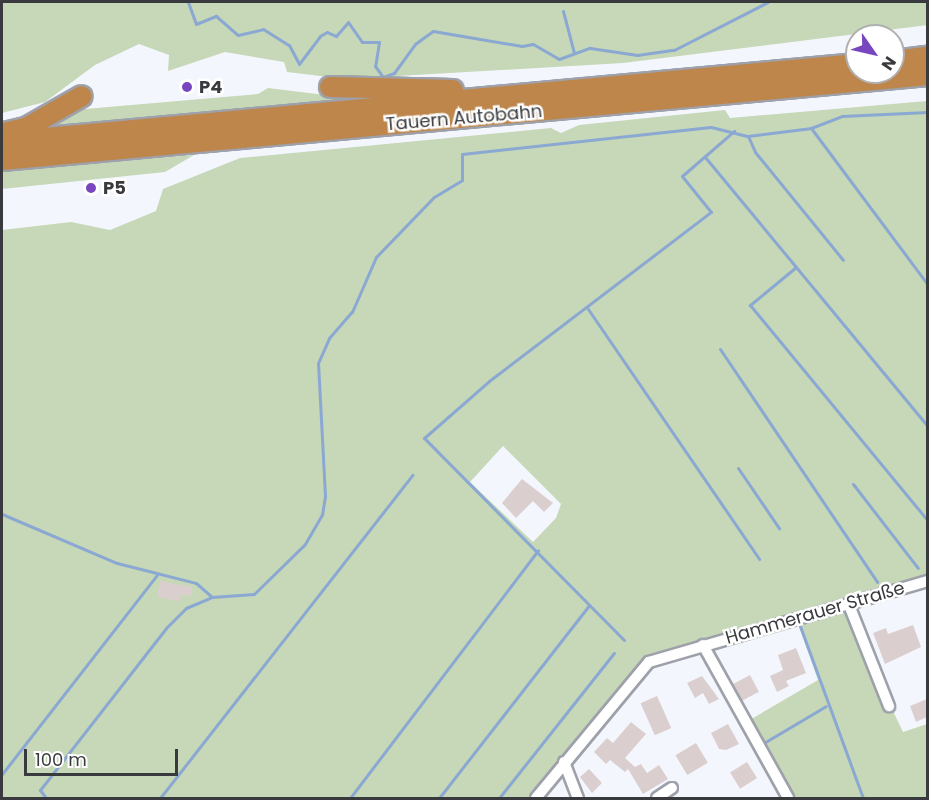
<!DOCTYPE html>
<html>
<head>
<meta charset="utf-8">
<style>
  body { margin:0 }
  #map { position:relative; width:929px; height:800px; overflow:hidden; background:#f4f6fe; font-family:Poppins,sans-serif }
  div>[style] { position:absolute }
  .green>* { inset:0; background:#c6d8b7 }
  .stream>* { height:3px; margin:-1.5px; padding:0 1.5px; transform-origin:1.5px; border-radius:1.5px; background:#8aa8d2 }
  .building>* { inset:0; background:#dacfce; transform-origin:0 0 }
  .roads { filter:drop-shadow(2px 0 #9ea1aa) drop-shadow(-2px 0 #9ea1aa) drop-shadow(0 2px #9ea1aa) drop-shadow(0 -2px #9ea1aa) }
  .street>* { height:10px; margin:-5px; padding:0 5px; transform-origin:5px; border-radius:5px; background:#fff }
  .highway>* { height:20px; margin:-10px; padding:0 10px; transform-origin:10px; border-radius:10px; background:#be864b }
  .dots>* { width:16px; height:16px; translate:-50% -50%; box-sizing:border-box; border:3px solid #fff; border-radius:50% }
  span { translate:-50% -50%; white-space:nowrap; text-align:center; line-height:1.15; -webkit-text-stroke:5px #fff; paint-order:stroke }
  .poi-label { font-size:18px; color:#393a3d; font-weight:700 }
  .left { translate:0 -50%; text-align:left }
  .street-label { font-size:18px; color:#393a3d }
  .frame { position:absolute; inset:0; border:3px solid #393a3d; pointer-events:none }
  .north { position:absolute; left:845px; top:24px; width:60px; height:60px; box-sizing:border-box; background:#fff; border:2px solid #b0b0b1; border-radius:50%; rotate:124deg; font-size:16px; font-weight:700; line-height:24px; text-align:center; color:#393a3d }
  .north::after { content:''; display:block; margin:auto; width:21px; height:27px; background:#7847bf; clip-path:polygon(50% 0,100% 100%,50% 72%,0 100%) }
  .scale { position:absolute; left:24px; top:749px; width:154px; height:27px; box-sizing:border-box; border:3px solid #393a3d; border-top:0; padding-left:8px; font-size:18px; line-height:21px; white-space:nowrap; color:#393a3d; -webkit-text-stroke:4px #fff; paint-order:stroke }
</style>
</head>
<body>
<div id="map">
  <div class="green">
    <div style="clip-path:polygon(2px 2px,927px 2px,928px 25px,623px 63px,346px 79px,287px 72px,284px 62px,225px 52px,168px 71px,169px 55px,139px 44px,95px 65px,45px 102px,2px 113px)"></div>
    <div style="clip-path:polygon(268px 88px,358px 99px,42px 127px,87px 103px,85px 109px,258px 94px)"></div>
    <div style="clip-path:polygon(evenodd,927px 101px,927px 575px,643px 657px,535px 798px,2px 798px,2px 230px,71px 222px,110px 230px,156px 211px,163px 189px,240px 158px,551px 128px,561px 133px,579px 125px,725px 110px,730px 118px,927px 101px,503px 446px,561px 504px,556px 518px,533px 542px,470px 482px,503px 446px)"></div>
    <div style="clip-path:polygon(194px 155px,165px 172px,2px 189px,2px 171px)"></div>
    <div style="clip-path:polygon(845px 610px,903px 732px,927px 724px,927px 798px,791px 798px,748px 721px,818px 680px,798px 624px)"></div>
  </div>
  <div class="stream">
    <div style="left:188px;top:2px;width:23px;rotate:70deg"></div>
    <div style="left:196px;top:24px;width:22px;rotate:-22deg"></div>
    <div style="left:216px;top:16px;width:29px;rotate:41deg"></div>
    <div style="left:238px;top:35px;width:26px;rotate:-13deg"></div>
    <div style="left:263px;top:29px;width:31px;rotate:32deg"></div>
    <div style="left:289px;top:45px;width:21px;rotate:62deg"></div>
    <div style="left:299px;top:64px;width:35px;rotate:-53deg"></div>
    <div style="left:320px;top:36px;width:8px;rotate:-30deg"></div>
    <div style="left:327px;top:32px;width:10px;rotate:24deg"></div>
    <div style="left:336px;top:36px;width:18px;rotate:-49deg"></div>
    <div style="left:348px;top:22px;width:24px;rotate:55deg"></div>
    <div style="left:362px;top:42px;width:17px"></div>
    <div style="left:379px;top:42px;width:24px;rotate:99deg"></div>
    <div style="left:375px;top:66px;width:14px;rotate:54deg"></div>
    <div style="left:383px;top:77px;width:12px;rotate:-20deg"></div>
    <div style="left:394px;top:73px;width:36px;rotate:-54deg"></div>
    <div style="left:415px;top:44px;width:22px;rotate:-36deg"></div>
    <div style="left:433px;top:31px;width:90px;rotate:9.6deg"></div>
    <div style="left:522px;top:46px;width:11px;rotate:-10deg"></div>
    <div style="left:533px;top:44px;width:30px;rotate:30deg"></div>
    <div style="left:559px;top:59px;width:33px;rotate:-20deg"></div>
    <div style="left:590px;top:48px;width:48px;rotate:8.5deg"></div>
    <div style="left:637px;top:55px;width:37px;rotate:-8deg"></div>
    <div style="left:674px;top:50px;width:106px;rotate:-27.1deg"></div>
    <div style="left:563px;top:11px;width:43px;rotate:75.3deg"></div>
    <div style="left:811px;top:128px;width:196px;rotate:53.3deg"></div>
    <div style="left:748px;top:136px;width:17px;rotate:66deg"></div>
    <div style="left:755px;top:152px;width:139px;rotate:50.8deg"></div>
    <div style="left:705px;top:157px;width:350px;rotate:50.4deg"></div>
    <div style="left:796px;top:267px;width:60px;rotate:140.4deg"></div>
    <div style="left:750px;top:305px;width:280px;rotate:50.5deg"></div>
    <div style="left:588px;top:309px;width:303px;rotate:55.6deg"></div>
    <div style="left:720px;top:349px;width:281px;rotate:56deg"></div>
    <div style="left:738px;top:468px;width:73px;rotate:55.7deg"></div>
    <div style="left:853px;top:484px;width:106px;rotate:52.3deg"></div>
    <div style="left:2px;top:514px;width:125px;rotate:23.1deg"></div>
    <div style="left:117px;top:563px;width:81px;rotate:14.2deg"></div>
    <div style="left:196px;top:583px;width:21px;rotate:41deg"></div>
    <div style="left:800px;top:626px;width:183px;rotate:69.9deg"></div>
    <div style="left:624px;top:640px;width:284px;rotate:-134.7deg"></div>
    <div style="left:424px;top:438px;width:86px;rotate:-41.2deg"></div>
    <div style="left:489px;top:381px;width:279px;rotate:-37.3deg"></div>
    <div style="left:711px;top:212px;width:46px;rotate:-128.9deg"></div>
    <div style="left:682px;top:176px;width:69px;rotate:-40.9deg"></div>
    <div style="left:762px;top:744px;width:74px;rotate:-30.7deg"></div>
    <div style="left:2px;top:774px;width:252px;rotate:-52.1deg"></div>
    <div style="left:46px;top:798px;width:10px;rotate:-127deg"></div>
    <div style="left:40px;top:790px;width:205px;rotate:-52.1deg"></div>
    <div style="left:166px;top:628px;width:28px;rotate:-45deg"></div>
    <div style="left:186px;top:608px;width:28px;rotate:-23deg"></div>
    <div style="left:212px;top:597px;width:42px;rotate:-4.1deg"></div>
    <div style="left:254px;top:594px;width:71px;rotate:-44.4deg"></div>
    <div style="left:305px;top:544px;width:34px;rotate:-60deg"></div>
    <div style="left:322px;top:515px;width:19px;rotate:-81deg"></div>
    <div style="left:325px;top:496px;width:133px;rotate:-93deg"></div>
    <div style="left:318px;top:363px;width:27px;rotate:-66deg"></div>
    <div style="left:329px;top:338px;width:35px;rotate:-49deg"></div>
    <div style="left:352px;top:312px;width:60px;rotate:-66.4deg"></div>
    <div style="left:376px;top:257px;width:83px;rotate:-46deg"></div>
    <div style="left:434px;top:197px;width:33px;rotate:-31deg"></div>
    <div style="left:462px;top:180px;width:26px;rotate:-90deg"></div>
    <div style="left:462px;top:154px;width:250px;rotate:-6.2deg"></div>
    <div style="left:711px;top:127px;width:38px;rotate:14deg"></div>
    <div style="left:748px;top:136px;width:64px;rotate:-7.2deg"></div>
    <div style="left:811px;top:128px;width:33px;rotate:-21deg"></div>
    <div style="left:842px;top:116px;width:86px;rotate:-2.7deg"></div>
    <div style="left:160px;top:798px;width:410px;rotate:-52deg"></div>
    <div style="left:350px;top:798px;width:311px;rotate:-52.8deg"></div>
    <div style="left:439px;top:798px;width:244px;rotate:-52.1deg"></div>
    <div style="left:499px;top:798px;width:185px;rotate:-51.6deg"></div>
  </div>
  <div class="building">
    <div style="clip-path:polygon(522px 479px,553px 503px,544px 512px,533px 501px,516px 518px,502px 503px)"></div>
    <div style="clip-path:polygon(160px 581px,192px 587px,191px 596px,181px 594px,180px 601px,157px 597px)"></div>
    <div style="clip-path:polygon(913px 625px,921px 647px,885px 664px,873px 633px,886px 628px,888px 634px)"></div>
    <div style="clip-path:polygon(796px 648px,806px 673px,786px 681px,789px 686px,777px 692px,770px 676px,783px 670px,778px 655px)"></div>
    <div style="left:750px;top:675px;width:19px;height:19px;rotate:62deg"></div>
    <div style="clip-path:polygon(702px 676px,719px 699px,709px 704px,703px 693px,695px 698px,687px 683px)"></div>
    <div style="left:657px;top:696px;width:35px;height:18px;rotate:66deg"></div>
    <div style="clip-path:polygon(927px 699px,927px 717px,916px 722px,910px 706px)"></div>
    <div style="clip-path:polygon(631px 722px,646px 734px,625px 758px,635px 767px,641px 764px,647px 773px,659px 765px,668px 779px,643px 794px,628px 769px,625px 772px,610px 760px,606px 764px,594px 752px,607px 738px,613px 743px)"></div>
    <div style="clip-path:polygon(728px 724px,739px 744px,726px 750px,719px 749px,711px 733px)"></div>
    <div style="left:696px;top:743px;width:23px;height:24px;rotate:59deg"></div>
    <div style="left:747px;top:762px;width:19px;height:20px;rotate:58deg"></div>
    <div style="clip-path:polygon(589px 769px,602px 783px,592px 793px,580px 777px)"></div>
  </div>
  <div class="roads">
    <div class="street">
      <div style="left:849px;top:605px;width:109px;rotate:68.4deg"></div>
      <div style="left:703px;top:645px;width:175px;rotate:60.9deg"></div>
      <div style="left:564px;top:762px;width:39px;rotate:69deg"></div>
      <div style="left:536px;top:798px;width:177px;rotate:-50.3deg"></div>
      <div style="left:649px;top:662px;width:291px;rotate:-16.2deg"></div>
      <div style="left:657px;top:798px;width:18px;rotate:-34deg"></div>
    </div>
    <div class="highway">
      <div style="left:893px;top:61px;width:35px;rotate:-7deg"></div>
      <div style="left:330px;top:87px;width:123px;rotate:1.4deg"></div>
      <div style="left:4px;top:133px;width:23px;rotate:-13deg"></div>
      <div style="left:26px;top:128px;width:64px;rotate:-29.7deg"></div>
      <div style="left:2px;top:142px;width:859px;rotate:-5.21deg"></div>
      <div style="left:2px;top:160px;width:930px;rotate:-5.24deg"></div>
    </div>
  </div>
  <div class="dots">
    <div style="left:187px;top:87px;background:#7847bf"></div>
    <div style="left:91px;top:188px;background:#7847bf"></div>
  </div>
  <div class="poi-label">
    <span class="left" style="left:199px;top:87px">P4</span>
    <span class="left" style="left:103px;top:188px">P5</span>
  </div>
  <div class="street-label">
    <span style="left:464px;top:118px;rotate:-5deg">Tauern Autobahn</span>
    <span style="left:815px;top:613px;rotate:-16deg">Hammerauer Straße</span>
  </div>
  <div class="frame"></div>
  <div class="north">N</div>
  <div class="scale">100 m</div>
</div>
</body>
</html>
